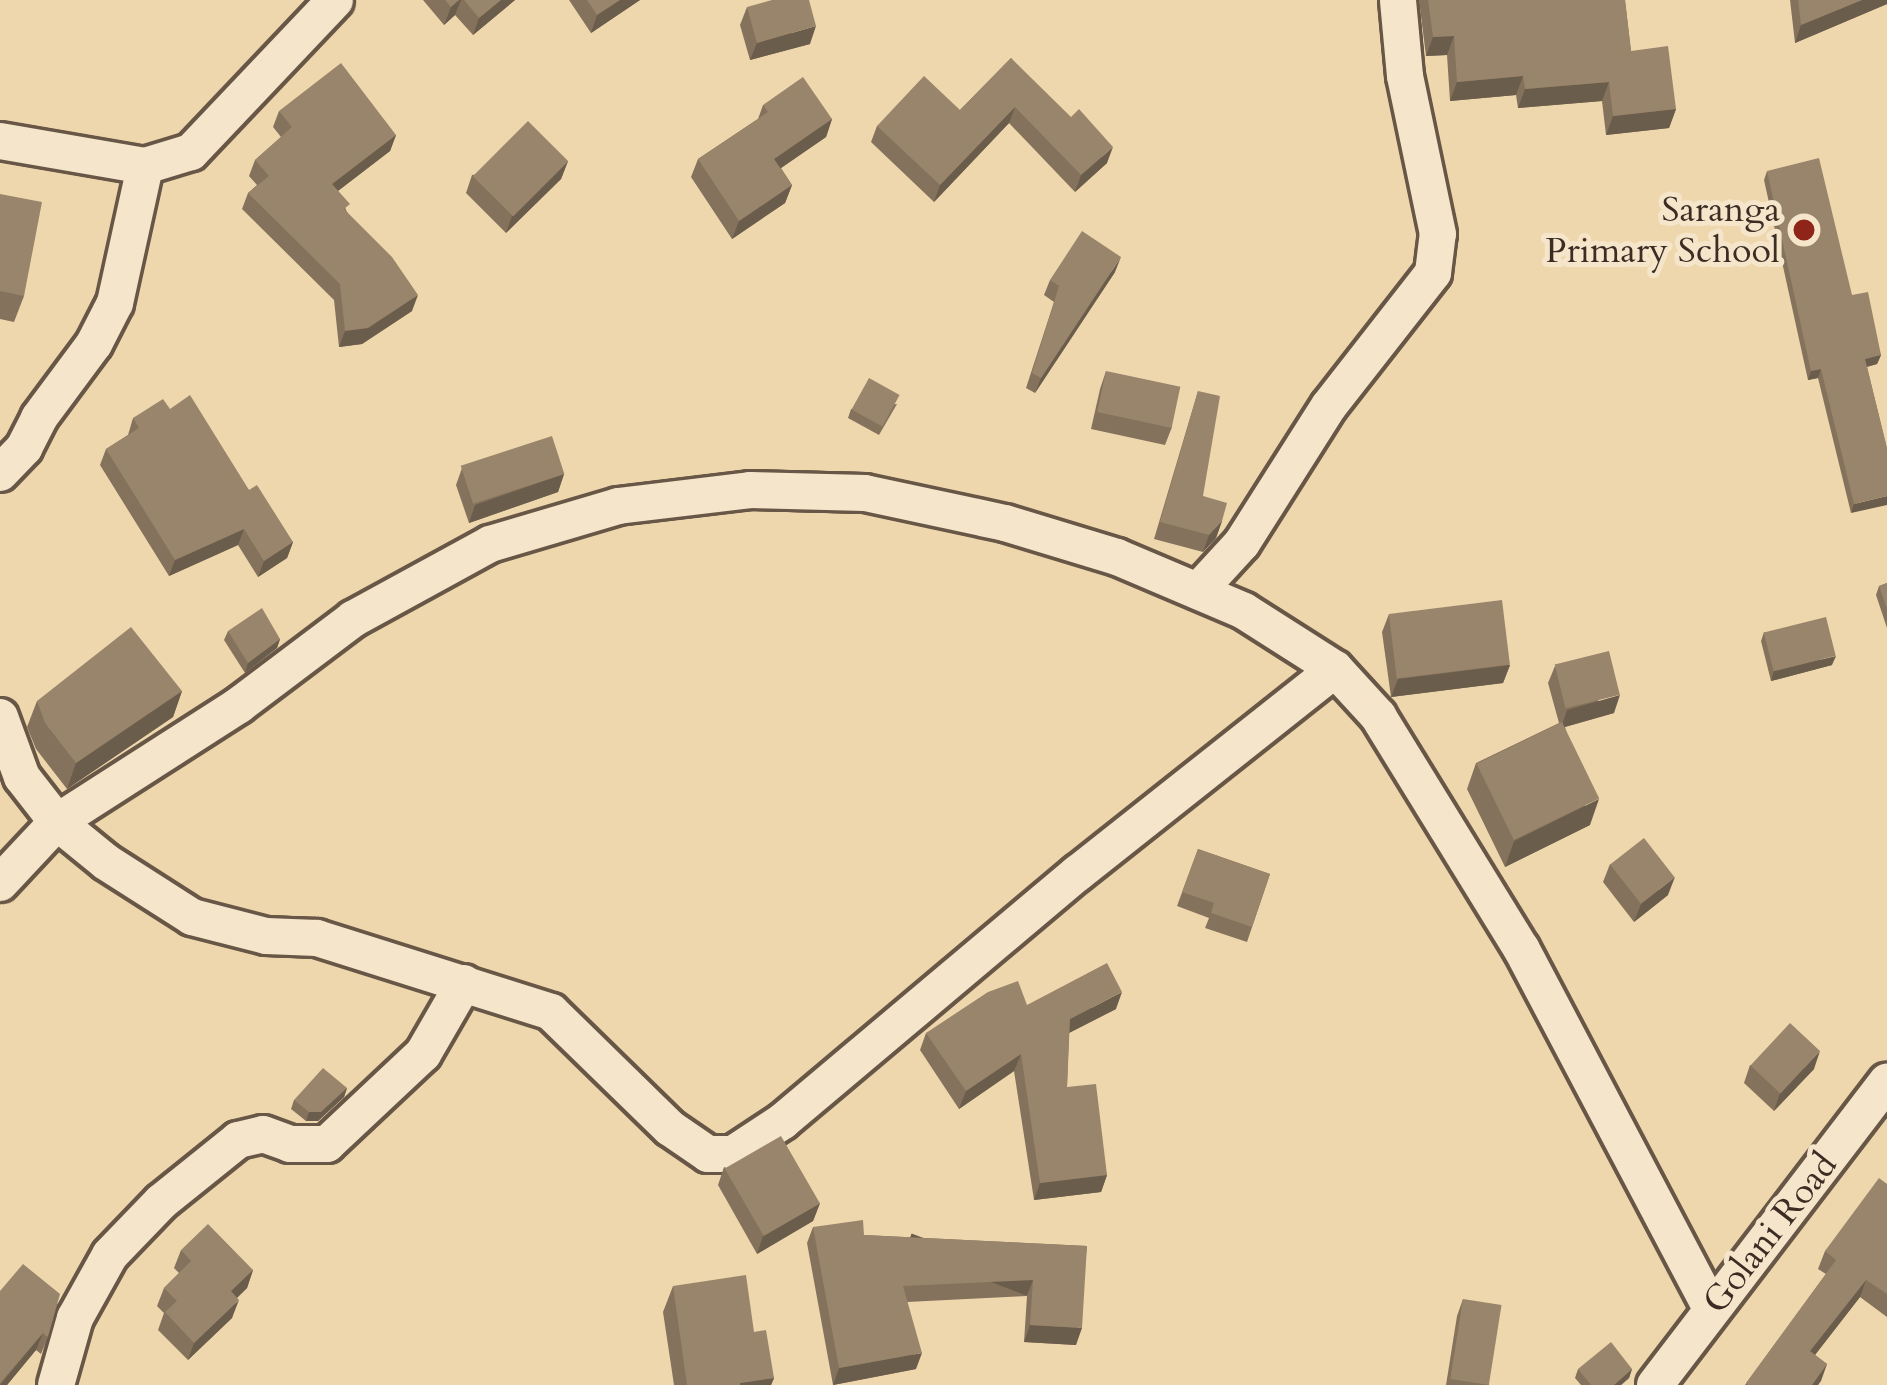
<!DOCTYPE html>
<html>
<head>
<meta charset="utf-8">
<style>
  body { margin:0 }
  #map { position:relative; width:1887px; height:1385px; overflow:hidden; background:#efd7ad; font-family:Cardo,serif }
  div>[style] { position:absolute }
  .roads { filter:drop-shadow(3px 0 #685746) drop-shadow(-3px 0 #685746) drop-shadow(0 3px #685746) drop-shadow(0 -3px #685746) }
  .minor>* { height:36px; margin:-18px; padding:0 18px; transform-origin:18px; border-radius:18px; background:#f5e5ca }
  .wall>* { inset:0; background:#84725c }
  .shaded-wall>* { inset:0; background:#6b5d4b; transform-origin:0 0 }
  .building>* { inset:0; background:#99856b; transform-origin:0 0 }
  .dots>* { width:33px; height:33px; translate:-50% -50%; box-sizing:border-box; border:6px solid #f5e5ca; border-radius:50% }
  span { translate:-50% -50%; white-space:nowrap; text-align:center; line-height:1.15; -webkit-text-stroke:10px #f5e5ca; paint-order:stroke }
  .poi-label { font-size:36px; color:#3b2c24 }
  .right { translate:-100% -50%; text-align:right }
  .street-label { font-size:36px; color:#3b2c24 }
</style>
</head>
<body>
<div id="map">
  <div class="roads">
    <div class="minor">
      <div style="left:0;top:141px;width:147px;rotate:9.8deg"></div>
      <div style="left:145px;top:166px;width:48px;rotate:-16.9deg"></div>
      <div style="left:191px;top:152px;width:209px;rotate:-46.5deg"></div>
      <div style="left:0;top:473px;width:35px;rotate:-46deg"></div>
      <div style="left:24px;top:448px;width:34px;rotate:-63deg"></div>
      <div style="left:39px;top:418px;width:92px;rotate:-53.4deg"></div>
      <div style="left:94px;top:344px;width:46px;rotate:-62.9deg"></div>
      <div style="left:115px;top:303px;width:140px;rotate:-77.6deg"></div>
      <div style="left:1198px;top:591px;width:65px;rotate:-47.5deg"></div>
      <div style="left:1242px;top:543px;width:162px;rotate:-57.6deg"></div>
      <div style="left:1329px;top:406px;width:169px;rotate:-52deg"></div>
      <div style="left:1433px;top:273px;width:39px;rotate:-83deg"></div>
      <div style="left:1438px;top:234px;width:161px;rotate:-101.8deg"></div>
      <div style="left:1405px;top:76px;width:76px;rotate:-95.3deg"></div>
      <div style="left:0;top:717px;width:64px;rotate:69.9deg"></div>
      <div style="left:22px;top:777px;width:57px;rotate:52.1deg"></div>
      <div style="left:57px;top:822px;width:63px;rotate:39.2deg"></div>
      <div style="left:106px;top:862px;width:102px;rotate:32.6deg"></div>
      <div style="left:192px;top:917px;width:76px;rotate:14.4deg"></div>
      <div style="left:266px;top:936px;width:51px;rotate:2.2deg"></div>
      <div style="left:317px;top:938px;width:245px;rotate:17.5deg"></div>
      <div style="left:551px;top:1012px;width:166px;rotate:44.3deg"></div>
      <div style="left:670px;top:1128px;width:46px;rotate:34.4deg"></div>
      <div style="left:708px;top:1154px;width:25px"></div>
      <div style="left:733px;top:1154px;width:60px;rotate:-33.4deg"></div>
      <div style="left:783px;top:1121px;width:385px;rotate:-40.1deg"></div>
      <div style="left:1078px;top:873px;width:328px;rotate:-38.4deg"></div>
      <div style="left:0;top:883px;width:83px;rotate:-46.9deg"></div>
      <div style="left:57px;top:822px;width:216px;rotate:-32.7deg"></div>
      <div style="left:239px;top:705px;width:143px;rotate:-37deg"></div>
      <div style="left:353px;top:619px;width:156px;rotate:-28.7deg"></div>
      <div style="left:490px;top:544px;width:134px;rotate:-16.5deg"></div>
      <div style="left:618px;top:506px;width:133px;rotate:-6.9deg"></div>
      <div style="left:750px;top:490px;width:115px;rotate:1.5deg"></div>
      <div style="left:865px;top:493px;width:143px;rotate:12.1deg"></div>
      <div style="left:1005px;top:523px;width:117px;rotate:16.9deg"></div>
      <div style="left:1117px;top:557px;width:138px;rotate:23deg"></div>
      <div style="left:1244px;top:611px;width:108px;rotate:32.5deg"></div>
      <div style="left:1335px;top:669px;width:64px;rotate:47.5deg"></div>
      <div style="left:1378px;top:716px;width:273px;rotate:58.4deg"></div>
      <div style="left:1521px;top:948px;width:408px;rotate:62.2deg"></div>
      <div style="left:56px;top:1385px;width:70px;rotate:-74.2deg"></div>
      <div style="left:75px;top:1318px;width:72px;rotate:-60.9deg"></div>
      <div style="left:110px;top:1255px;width:74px;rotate:-46.1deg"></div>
      <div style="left:161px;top:1202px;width:99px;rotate:-38.8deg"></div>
      <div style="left:238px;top:1140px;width:26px;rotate:-13deg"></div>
      <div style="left:263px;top:1134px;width:29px;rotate:20deg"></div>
      <div style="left:290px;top:1144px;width:37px"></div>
      <div style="left:327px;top:1144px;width:132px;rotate:-43.2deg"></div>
      <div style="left:423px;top:1054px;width:82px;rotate:-60deg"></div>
      <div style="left:1655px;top:1385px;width:382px;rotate:-52.6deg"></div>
    </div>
  </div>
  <div class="wall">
    <div style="clip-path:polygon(423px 0,515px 0,473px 35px,455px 15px,444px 25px)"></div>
    <div style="clip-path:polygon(569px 0,640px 0,591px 33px)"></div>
    <div style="clip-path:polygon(1419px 0,1625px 0,1631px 51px,1676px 109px,1669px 128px,1606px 135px,1602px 101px,1518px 108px,1516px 95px,1450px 101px,1447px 55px,1426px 56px)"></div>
    <div style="clip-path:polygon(1790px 0,1887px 0,1887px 4px,1795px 43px)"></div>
    <div style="clip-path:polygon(747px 7px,810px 44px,750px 60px,740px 25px)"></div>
    <div style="clip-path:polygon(1011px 58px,1107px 163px,1075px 192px,1009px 123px,934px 202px,871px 142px,877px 126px,960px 110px)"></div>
    <div style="clip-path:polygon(763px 105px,832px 119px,826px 137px,781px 168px,792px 185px,785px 203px,732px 239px,691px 177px,698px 159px,758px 119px)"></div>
    <div style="clip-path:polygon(279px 111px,396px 135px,390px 151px,338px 191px,347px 212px,412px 311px,362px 344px,339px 347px,334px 300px,242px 209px,248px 193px,257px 185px,249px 176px,255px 160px,281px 137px,273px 127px)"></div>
    <div style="clip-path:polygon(568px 161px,561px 179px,506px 233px,466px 193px,472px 175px)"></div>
    <div style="clip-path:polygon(1767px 171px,1852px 295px,1881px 355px,1877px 364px,1867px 367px,1887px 449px,1851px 513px,1818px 378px,1808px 380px,1764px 180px)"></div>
    <div style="clip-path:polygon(0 194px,24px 296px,14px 322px,0 319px)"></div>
    <div style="clip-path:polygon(1115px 272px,1035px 393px,1026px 388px,1054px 302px,1044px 295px,1050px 280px)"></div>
    <div style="clip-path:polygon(1106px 371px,1172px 427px,1165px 445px,1091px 429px,1100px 389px)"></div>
    <div style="clip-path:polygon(1198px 391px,1203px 496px,1222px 521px,1216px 538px,1203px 552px,1154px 539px)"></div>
    <div style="clip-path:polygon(897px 404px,879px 435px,848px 418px,851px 409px)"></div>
    <div style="clip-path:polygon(170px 409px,249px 490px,293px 542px,287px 558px,258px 577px,238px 545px,169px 576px,100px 465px,106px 449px,128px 435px,133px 418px)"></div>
    <div style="clip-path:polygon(462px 468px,564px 474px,558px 492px,469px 523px,456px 485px)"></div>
    <div style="clip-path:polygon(1887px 583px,1887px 628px,1876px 595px,1879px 586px)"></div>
    <div style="clip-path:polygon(1389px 614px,1510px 665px,1503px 683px,1391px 697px,1382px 632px)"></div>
    <div style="clip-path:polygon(228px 631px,280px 639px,277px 648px,245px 673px,224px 640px)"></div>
    <div style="clip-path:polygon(1764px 632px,1832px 665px,1771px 681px,1761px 641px)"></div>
    <div style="clip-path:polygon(1555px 666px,1614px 713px,1565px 727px,1590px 825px,1505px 867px,1467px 789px,1476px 763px,1559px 723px,1548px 683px)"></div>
    <div style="clip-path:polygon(182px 691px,173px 717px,67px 789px,36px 749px,27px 727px,37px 701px)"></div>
    <div style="clip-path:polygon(1198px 849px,1270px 874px,1247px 942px,1205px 928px,1209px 918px,1177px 906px)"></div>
    <div style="clip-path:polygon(1610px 864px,1668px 895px,1634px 922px,1603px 882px)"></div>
    <div style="clip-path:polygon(1027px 1005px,1116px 1009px,1069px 1033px,1067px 1087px,1107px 1175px,1101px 1192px,1034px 1200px,1014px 1071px,959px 1109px,920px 1050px,926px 1033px)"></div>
    <div style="clip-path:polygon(1750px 1065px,1814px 1069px,1774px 1111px,1744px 1083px)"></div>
    <div style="clip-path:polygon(347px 1088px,344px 1097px,318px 1121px,306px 1121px,291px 1109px,294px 1100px)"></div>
    <div style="clip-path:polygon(724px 1167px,820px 1203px,813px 1221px,757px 1254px,718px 1185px)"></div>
    <div style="clip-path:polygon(1887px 1184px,1887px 1317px,1860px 1297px,1815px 1355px,1827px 1364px,1818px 1385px,1745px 1385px,1826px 1274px,1818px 1269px,1825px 1251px)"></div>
    <div style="clip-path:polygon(813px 1227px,864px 1235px,1087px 1246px,1076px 1345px,1024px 1342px,1027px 1296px,907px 1302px,916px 1369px,833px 1385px,807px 1243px)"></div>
    <div style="clip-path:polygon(181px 1250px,253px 1270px,247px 1288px,237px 1298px,232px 1318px,188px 1360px,158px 1330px,164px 1313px,157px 1306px,164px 1288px,179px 1273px,174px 1268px)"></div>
    <div style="clip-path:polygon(673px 1286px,754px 1332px,774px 1378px,771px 1385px,674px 1385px,663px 1312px)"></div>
    <div style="clip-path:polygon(0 1291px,48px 1337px,41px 1354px,36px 1350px,7px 1385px,0 1385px)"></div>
    <div style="clip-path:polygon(1463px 1299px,1489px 1385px,1446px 1385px,1457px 1316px)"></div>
    <div style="clip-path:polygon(1578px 1369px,1632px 1369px,1629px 1378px,1621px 1385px,1581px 1385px,1575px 1378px)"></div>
  </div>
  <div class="shaded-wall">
    <div style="clip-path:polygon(459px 0,461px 0,455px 15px,444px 25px,451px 7px)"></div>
    <div style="clip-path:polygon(501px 0,515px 0,473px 35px,479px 18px)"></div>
    <div style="clip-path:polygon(620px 0,640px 0,591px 33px,597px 15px)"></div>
    <div style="clip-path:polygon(1862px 0,1887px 0,1887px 4px,1795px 43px,1801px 25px)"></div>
    <div style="clip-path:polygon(816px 26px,810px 44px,750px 60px,757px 43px)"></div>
    <div style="clip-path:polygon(1454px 36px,1447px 55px,1426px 56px,1433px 37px)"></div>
    <div style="clip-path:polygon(1523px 76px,1516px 95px,1450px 101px,1457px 82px)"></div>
    <div style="clip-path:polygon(1609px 82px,1602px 101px,1518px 108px,1525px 89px)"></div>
    <div style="clip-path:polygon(1015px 107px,1009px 123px,934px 202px,940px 185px)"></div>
    <div style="clip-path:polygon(1676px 109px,1669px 128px,1606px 135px,1613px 116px)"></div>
    <div style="clip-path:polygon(832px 119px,826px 137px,768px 177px,774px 159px)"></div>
    <div style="clip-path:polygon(396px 135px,390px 151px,326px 200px,332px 184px)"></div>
    <div style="clip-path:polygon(1113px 147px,1107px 163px,1075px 192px,1081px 175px)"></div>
    <div style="clip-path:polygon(568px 161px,561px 179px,506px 233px,512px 216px)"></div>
    <div style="clip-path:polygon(792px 185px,785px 203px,732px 239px,739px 221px)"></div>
    <div style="clip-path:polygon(1121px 257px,1115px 272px,1035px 393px,1041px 378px)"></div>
    <div style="clip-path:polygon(418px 295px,412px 311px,362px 344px,339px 347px,345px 331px)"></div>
    <div style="clip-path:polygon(1881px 355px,1877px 364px,1862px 368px,1865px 359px)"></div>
    <div style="clip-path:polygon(1821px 369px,1818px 378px,1808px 380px,1811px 371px)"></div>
    <div style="clip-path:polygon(564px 474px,558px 492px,469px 523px,475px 505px)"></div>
    <div style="clip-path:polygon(1887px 496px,1887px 505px,1851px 513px,1854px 504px)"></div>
    <div style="clip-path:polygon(1222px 521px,1216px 538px,1203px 552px,1209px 535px)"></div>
    <div style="clip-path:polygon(244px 529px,238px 545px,169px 576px,175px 560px)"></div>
    <div style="clip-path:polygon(293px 542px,287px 558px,258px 577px,264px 561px)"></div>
    <div style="clip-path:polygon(280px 639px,277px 648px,245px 673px,248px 663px)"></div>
    <div style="clip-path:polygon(1836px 656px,1832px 665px,1771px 681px,1774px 671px)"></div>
    <div style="clip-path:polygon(1510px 665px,1503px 683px,1391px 697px,1398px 679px)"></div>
    <div style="clip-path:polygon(182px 691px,173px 717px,67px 789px,76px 763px)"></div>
    <div style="clip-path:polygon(1620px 695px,1614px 713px,1561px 728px,1567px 710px)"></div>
    <div style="clip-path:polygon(1599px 799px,1590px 825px,1505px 867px,1514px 841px)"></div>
    <div style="clip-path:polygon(1675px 877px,1668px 895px,1634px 922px,1641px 904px)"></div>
    <div style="clip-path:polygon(1122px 992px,1116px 1009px,1063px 1036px,1070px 1019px)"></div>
    <div style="clip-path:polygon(1820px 1051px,1814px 1069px,1774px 1111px,1780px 1093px)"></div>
    <div style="clip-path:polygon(1021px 1054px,1014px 1071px,959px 1109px,966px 1091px)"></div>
    <div style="clip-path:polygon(347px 1088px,344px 1097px,318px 1121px,306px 1121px,309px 1112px)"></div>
    <div style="clip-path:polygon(1107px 1175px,1101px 1192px,1034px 1200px,1040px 1183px)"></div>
    <div style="clip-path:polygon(820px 1203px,813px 1221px,757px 1254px,763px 1236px)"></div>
    <div style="clip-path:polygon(253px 1270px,247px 1288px,225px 1309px,231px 1291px)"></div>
    <div style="left:1033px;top:1280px;width:17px;height:130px;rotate:111deg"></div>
    <div style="clip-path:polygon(1866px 1280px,1860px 1297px,1804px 1369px,1810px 1351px)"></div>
    <div style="clip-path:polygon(239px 1300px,232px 1318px,188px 1360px,194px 1343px)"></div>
    <div style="clip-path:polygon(1030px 1325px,1082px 1328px,1076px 1345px,1024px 1342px)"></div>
    <div style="clip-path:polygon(43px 1333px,36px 1350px,7px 1385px,0 1385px)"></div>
    <div style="clip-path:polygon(922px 1353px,916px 1369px,833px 1385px,839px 1368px)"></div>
    <div style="clip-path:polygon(1827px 1364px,1821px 1381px,1818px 1385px,1812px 1385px)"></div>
    <div style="clip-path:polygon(1632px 1369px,1629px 1378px,1621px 1385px,1614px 1385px)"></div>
    <div style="clip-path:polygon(774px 1378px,771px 1385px,739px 1385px,740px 1383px)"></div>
  </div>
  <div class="building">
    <div style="clip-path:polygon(445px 0,459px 0,451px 7px)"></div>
    <div style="clip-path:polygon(464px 0,501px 0,479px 18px)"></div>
    <div style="clip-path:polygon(587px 0,620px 0,597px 15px)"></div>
    <div style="clip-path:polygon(772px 0,809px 0,816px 26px,757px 43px,747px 7px)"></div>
    <div style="clip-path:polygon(1428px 0,1625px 0,1631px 51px,1668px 46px,1676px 109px,1613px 116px,1609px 82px,1525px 89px,1523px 76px,1457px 82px,1454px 36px,1433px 37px)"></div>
    <div style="clip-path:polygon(1798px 0,1862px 0,1801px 25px)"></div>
    <div style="clip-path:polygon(1011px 58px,1071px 117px,1079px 109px,1113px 147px,1081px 175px,1015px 107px,940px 185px,877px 126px,924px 76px,960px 110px)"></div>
    <div style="clip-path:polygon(341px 63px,396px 135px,332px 184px,350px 204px,344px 209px,392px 257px,418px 295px,368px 328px,345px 331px,340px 284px,248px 193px,269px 176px,255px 160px,292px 127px,279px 111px)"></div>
    <div style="clip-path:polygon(803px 77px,832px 119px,774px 159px,792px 185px,739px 221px,698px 159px,768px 112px,763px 105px)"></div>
    <div style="left:528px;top:121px;width:57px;height:78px;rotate:45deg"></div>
    <div style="clip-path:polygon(1819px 158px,1852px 295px,1868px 292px,1881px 355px,1865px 359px,1887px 448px,1887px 496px,1854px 504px,1821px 369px,1811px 371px,1767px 171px)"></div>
    <div style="clip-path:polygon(0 194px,42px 202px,24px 296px,0 291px)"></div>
    <div style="clip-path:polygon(1082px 231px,1121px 257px,1041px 378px,1032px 373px,1059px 286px,1050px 280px)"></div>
    <div style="left:1106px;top:371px;width:76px;height:42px;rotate:12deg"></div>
    <div style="left:869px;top:378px;width:35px;height:36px;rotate:29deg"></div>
    <div style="clip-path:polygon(1198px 391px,1220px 396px,1203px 496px,1227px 503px,1222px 521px,1209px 535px,1160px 522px)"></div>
    <div style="clip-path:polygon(190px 395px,249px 490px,257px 485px,293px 542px,264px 561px,244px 529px,175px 560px,106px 449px,139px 428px,133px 418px,163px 399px,170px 409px)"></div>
    <div style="left:552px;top:436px;width:40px;height:96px;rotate:72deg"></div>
    <div style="clip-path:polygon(1887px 583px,1887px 609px,1879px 586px)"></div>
    <div style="left:1502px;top:600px;width:65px;height:114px;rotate:83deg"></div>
    <div style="clip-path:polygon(262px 608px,280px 639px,248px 663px,228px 631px)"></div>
    <div style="left:1826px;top:617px;width:40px;height:64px;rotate:76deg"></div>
    <div style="clip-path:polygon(131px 627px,182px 691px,76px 763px,45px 723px,37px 701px)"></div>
    <div style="left:1609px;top:651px;width:45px;height:56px;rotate:76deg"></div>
    <div style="left:1562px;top:722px;width:85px;height:95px;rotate:64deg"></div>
    <div style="left:1644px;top:838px;width:50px;height:43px;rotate:52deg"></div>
    <div style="clip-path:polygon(1198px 849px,1270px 874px,1252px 927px,1211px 913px,1214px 903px,1182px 892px)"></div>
    <div style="clip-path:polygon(1107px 963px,1122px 992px,1070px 1019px,1067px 1087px,1096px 1084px,1107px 1175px,1040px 1183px,1021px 1054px,966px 1091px,926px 1033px,988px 992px,1018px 981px,1027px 1005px)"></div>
    <div style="left:1790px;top:1023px;width:41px;height:58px;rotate:43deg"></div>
    <div style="clip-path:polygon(323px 1068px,347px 1088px,321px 1112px,309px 1112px,294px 1100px)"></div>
    <div style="left:781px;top:1136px;width:78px;height:65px;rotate:60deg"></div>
    <div style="clip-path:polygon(1879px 1178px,1887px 1184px,1887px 1294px,1866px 1280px,1810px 1351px,1827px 1364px,1812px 1385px,1748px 1385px,1746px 1383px,1836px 1260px,1825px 1251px)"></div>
    <div style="clip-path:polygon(863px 1220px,864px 1235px,1087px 1246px,1082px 1328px,1030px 1325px,1033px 1280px,903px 1286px,922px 1353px,839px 1368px,813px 1227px)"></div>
    <div style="clip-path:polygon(208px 1224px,253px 1270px,231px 1291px,239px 1300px,194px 1343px,165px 1312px,177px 1301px,164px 1288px,191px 1261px,181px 1250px)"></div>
    <div style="clip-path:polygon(23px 1264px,60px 1294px,48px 1337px,43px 1333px,0 1383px,0 1291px)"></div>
    <div style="clip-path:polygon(746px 1275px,754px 1332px,766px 1330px,774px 1378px,740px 1383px,740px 1385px,687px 1385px,673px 1286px)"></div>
    <div style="left:1463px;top:1299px;width:39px;height:81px;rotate:9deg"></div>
    <div style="clip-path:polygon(1611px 1342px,1632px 1369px,1614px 1385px,1591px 1385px,1578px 1369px)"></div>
  </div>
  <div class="dots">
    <div style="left:1804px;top:230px;background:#8f2418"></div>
  </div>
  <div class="poi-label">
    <span class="right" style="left:1780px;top:230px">Saranga<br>Primary School</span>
  </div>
  <div class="street-label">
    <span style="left:1770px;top:1233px;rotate:-52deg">Golani Road</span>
  </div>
</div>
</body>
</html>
